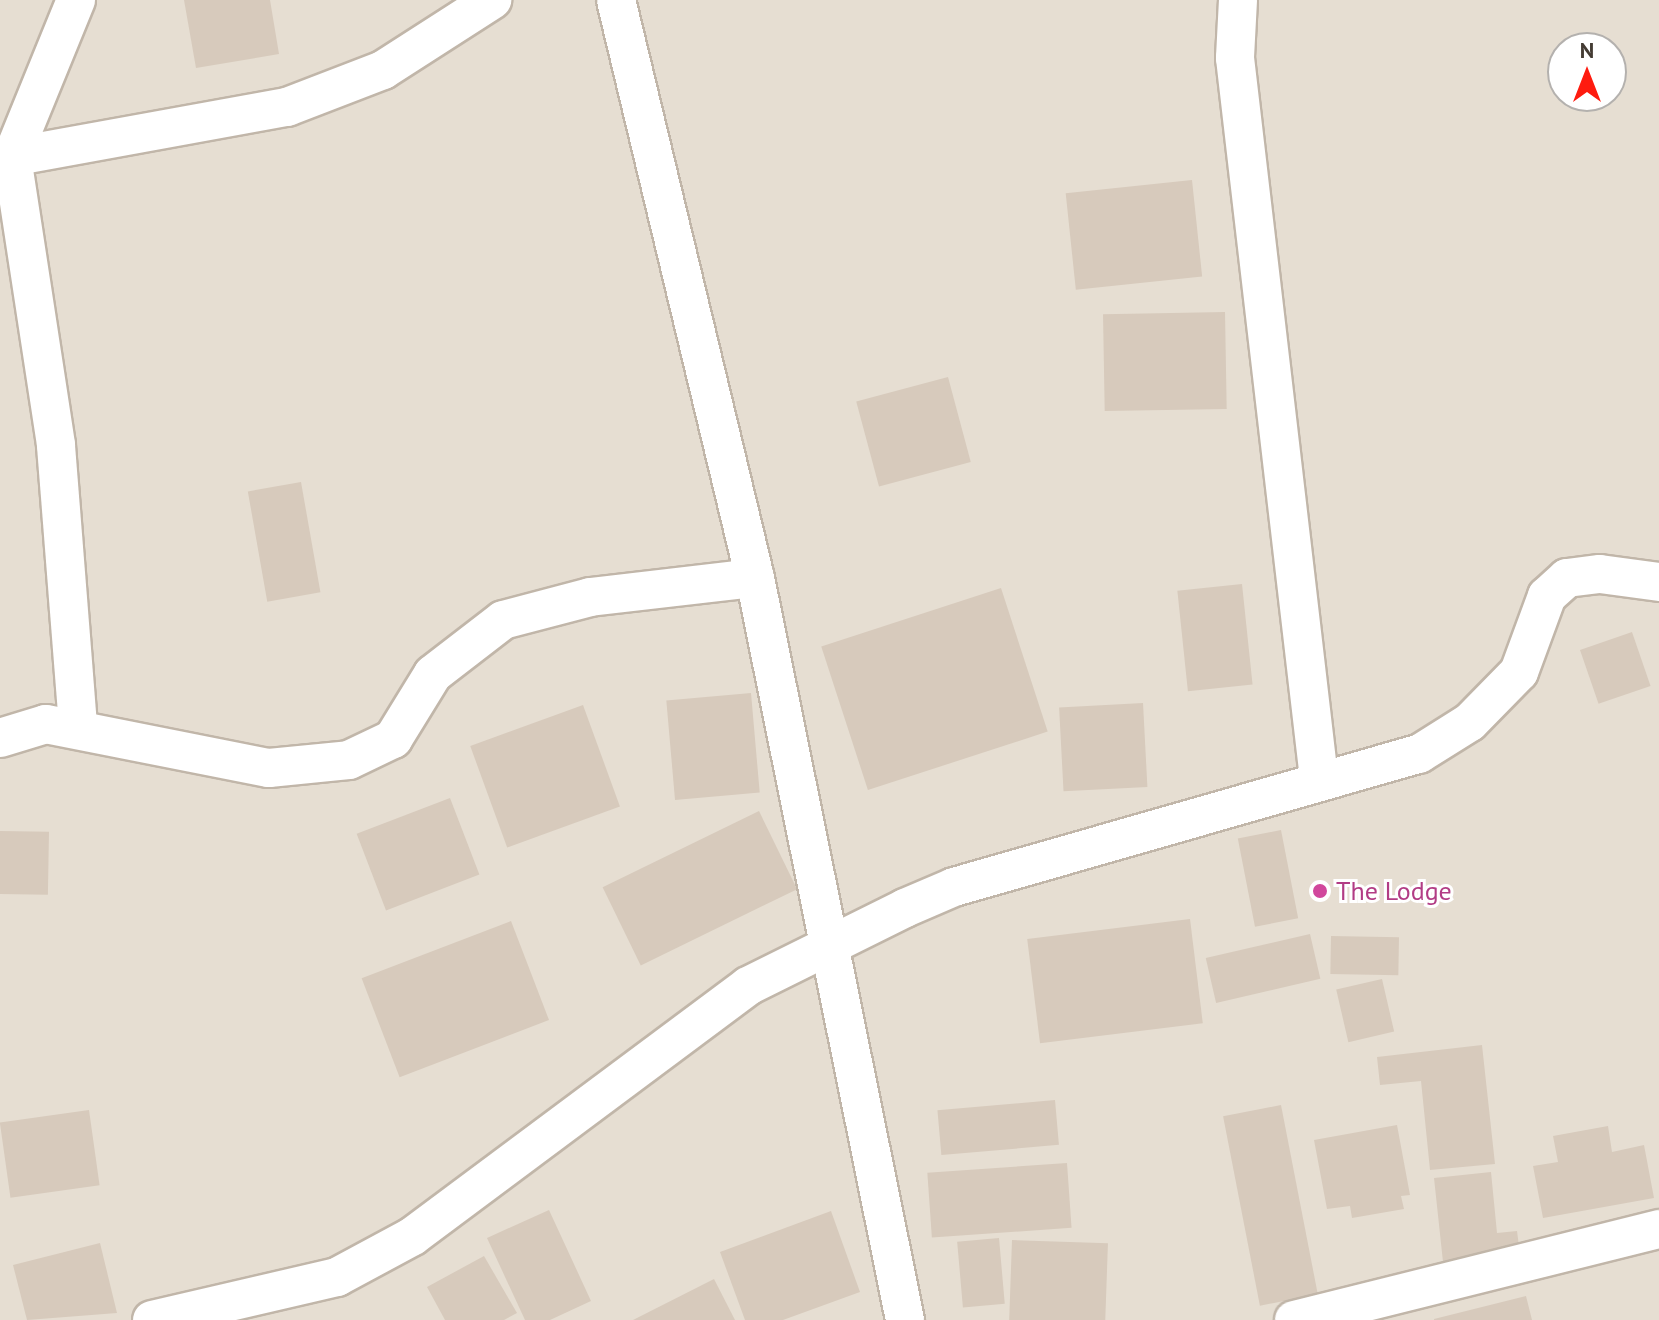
<!DOCTYPE html>
<html>
<head>
<meta charset="utf-8">
<style>
  body { margin:0 }
  #map { position:relative; width:1659px; height:1320px; overflow:hidden; background:#f2ece4; font-family:"PT Sans",sans-serif }
  div>[style] { position:absolute }
  .residential>* { inset:0; background:#e6ded2 }
  .building>* { inset:0; background:#d7cabc; transform-origin:0 0 }
  .roads { filter:drop-shadow(2px 0 #c1b6a9) drop-shadow(-2px 0 #c1b6a9) drop-shadow(0 2px #c1b6a9) drop-shadow(0 -2px #c1b6a9) }
  .minor>* { height:38px; margin:-19px; padding:0 19px; transform-origin:19px; border-radius:19px; background:#fff }
  .dots>* { width:22px; height:22px; translate:-50% -50%; box-sizing:border-box; border:4px solid #fff; border-radius:50% }
  span { translate:-50% -50%; white-space:nowrap; text-align:center; line-height:1.15; -webkit-text-stroke:6px #fff; paint-order:stroke }
  .hotel-label { font-size:26px; color:#b23c85 }
  .left { translate:0 -50%; text-align:left }
  .north { position:absolute; left:1547px; top:32px; width:80px; height:80px; box-sizing:border-box; background:#fff; border:2px solid #b4b1ae; border-radius:50%; rotate:0deg; font-size:22px; font-weight:700; line-height:32px; text-align:center; color:#443c34 }
  .north::after { content:''; display:block; margin:auto; width:28px; height:36px; background:#fe1b0f; clip-path:polygon(50% 0,100% 100%,50% 72%,0 100%) }
</style>
</head>
<body>
<div id="map">
  <div class="residential">
    <div style="clip-path:polygon(evenodd,0 0,1659px 0,1659px 1320px,0 1320px,0 0,1563px 48px,1611px 48px,1611px 96px,1563px 96px,1563px 48px)"></div>
  </div>
  <div class="building">
    <div style="clip-path:polygon(184px 0,270px 0,279px 54px,196px 68px)"></div>
    <div style="left:1192px;top:180px;width:97px;height:127px;rotate:84deg"></div>
    <div style="left:1225px;top:312px;width:97px;height:122px;rotate:89deg"></div>
    <div style="left:948px;top:377px;width:88px;height:95px;rotate:75deg"></div>
    <div style="left:301px;top:482px;width:112px;height:54px;rotate:80deg"></div>
    <div style="left:1242px;top:584px;width:101px;height:65px;rotate:84deg"></div>
    <div style="left:1001px;top:588px;width:151px;height:189px;rotate:72deg"></div>
    <div style="left:1632px;top:632px;width:57px;height:55px;rotate:71deg"></div>
    <div style="left:751px;top:693px;width:100px;height:85px;rotate:85deg"></div>
    <div style="left:1143px;top:703px;width:84px;height:84px;rotate:87deg"></div>
    <div style="left:583px;top:705px;width:108px;height:120px;rotate:70deg"></div>
    <div style="left:450px;top:798px;width:82px;height:100px;rotate:69deg"></div>
    <div style="left:759px;top:811px;width:87px;height:174px;rotate:64deg"></div>
    <div style="left:1281px;top:830px;width:90px;height:44px;rotate:79deg"></div>
    <div style="left:0;top:831px;width:49px;height:63px;rotate:1deg"></div>
    <div style="left:1190px;top:919px;width:105px;height:164px;rotate:83deg"></div>
    <div style="left:511px;top:921px;width:106px;height:160px;rotate:69deg"></div>
    <div style="left:1310px;top:934px;width:46px;height:107px;rotate:77deg"></div>
    <div style="left:1331px;top:936px;width:68px;height:38px;rotate:1deg"></div>
    <div style="left:1382px;top:979px;width:54px;height:47px;rotate:77deg"></div>
    <div style="clip-path:polygon(1482px 1045px,1495px 1164px,1430px 1170px,1421px 1081px,1380px 1085px,1377px 1057px)"></div>
    <div style="left:1055px;top:1100px;width:45px;height:118px;rotate:85deg"></div>
    <div style="left:1281px;top:1105px;width:193px;height:59px;rotate:79deg"></div>
    <div style="left:89px;top:1110px;width:76px;height:90px;rotate:82deg"></div>
    <div style="clip-path:polygon(1397px 1125px,1410px 1195px,1401px 1196px,1404px 1209px,1352px 1218px,1350px 1206px,1327px 1209px,1314px 1140px)"></div>
    <div style="clip-path:polygon(1608px 1126px,1612px 1152px,1644px 1145px,1654px 1198px,1543px 1218px,1533px 1166px,1558px 1162px,1553px 1136px)"></div>
    <div style="left:1067px;top:1163px;width:65px;height:140px;rotate:86deg"></div>
    <div style="clip-path:polygon(1491px 1172px,1497px 1233px,1517px 1231px,1520px 1254px,1443px 1262px,1434px 1178px)"></div>
    <div style="clip-path:polygon(549px 1210px,591px 1301px,550px 1320px,525px 1320px,487px 1238px)"></div>
    <div style="clip-path:polygon(831px 1211px,860px 1292px,783px 1320px,745px 1320px,720px 1252px)"></div>
    <div style="left:999px;top:1238px;width:66px;height:42px;rotate:85deg"></div>
    <div style="left:1012px;top:1240px;width:96px;height:80px;rotate:2deg"></div>
    <div style="clip-path:polygon(100px 1243px,117px 1313px,27px 1320px,13px 1265px)"></div>
    <div style="clip-path:polygon(484px 1256px,517px 1313px,504px 1320px,445px 1320px,427px 1287px)"></div>
    <div style="clip-path:polygon(714px 1279px,735px 1320px,633px 1320px)"></div>
    <div style="clip-path:polygon(1526px 1296px,1532px 1320px,1434px 1320px,1434px 1319px)"></div>
  </div>
  <div class="roads">
    <div class="minor">
      <div style="left:76px;top:0;width:170px;rotate:112.2deg"></div>
      <div style="left:12px;top:157px;width:292px;rotate:81.3deg"></div>
      <div style="left:56px;top:446px;width:281px;rotate:85.5deg"></div>
      <div style="left:616px;top:0;width:594px;rotate:76.48deg"></div>
      <div style="left:755px;top:578px;width:757px;rotate:78.57deg"></div>
      <div style="left:1238px;top:0;width:58px;rotate:93deg"></div>
      <div style="left:1235px;top:58px;width:725px;rotate:83.35deg"></div>
      <div style="left:0;top:159px;width:292px;rotate:-10.3deg"></div>
      <div style="left:287px;top:107px;width:103px;rotate:-21.1deg"></div>
      <div style="left:383px;top:70px;width:130px;rotate:-32.7deg"></div>
      <div style="left:0;top:738px;width:48px;rotate:-16.9deg"></div>
      <div style="left:46px;top:724px;width:227px;rotate:11.2deg"></div>
      <div style="left:269px;top:768px;width:80px;rotate:-5.7deg"></div>
      <div style="left:349px;top:760px;width:49px;rotate:-25.5deg"></div>
      <div style="left:393px;top:739px;width:76px;rotate:-58.4deg"></div>
      <div style="left:433px;top:674px;width:88px;rotate:-37.6deg"></div>
      <div style="left:503px;top:620px;width:90px;rotate:-14.8deg"></div>
      <div style="left:590px;top:597px;width:166px;rotate:-6.6deg"></div>
      <div style="left:152px;top:1320px;width:190px;rotate:-13.1deg"></div>
      <div style="left:337px;top:1277px;width:86px;rotate:-28.3deg"></div>
      <div style="left:413px;top:1236px;width:418px;rotate:-36.7deg"></div>
      <div style="left:748px;top:986px;width:175px;rotate:-26.4deg"></div>
      <div style="left:905px;top:908px;width:53px;rotate:-23.2deg"></div>
      <div style="left:954px;top:887px;width:484px;rotate:-16deg"></div>
      <div style="left:1419px;top:754px;width:60px;rotate:-32.1deg"></div>
      <div style="left:1470px;top:722px;width:70px;rotate:-45.6deg"></div>
      <div style="left:1519px;top:672px;width:81px;rotate:-69.8deg"></div>
      <div style="left:1547px;top:596px;width:27px;rotate:-42deg"></div>
      <div style="left:1567px;top:578px;width:33px;rotate:-7deg"></div>
      <div style="left:1600px;top:574px;width:60px;rotate:7.7deg"></div>
      <div style="left:1294px;top:1320px;width:376px;rotate:-14deg"></div>
    </div>
  </div>
  <div class="dots">
    <div style="left:1320px;top:891px;background:#d1479c"></div>
  </div>
  <div class="hotel-label">
    <span class="left" style="left:1336px;top:891px">The Lodge</span>
  </div>
  <div class="north">N</div>
</div>
</body>
</html>
